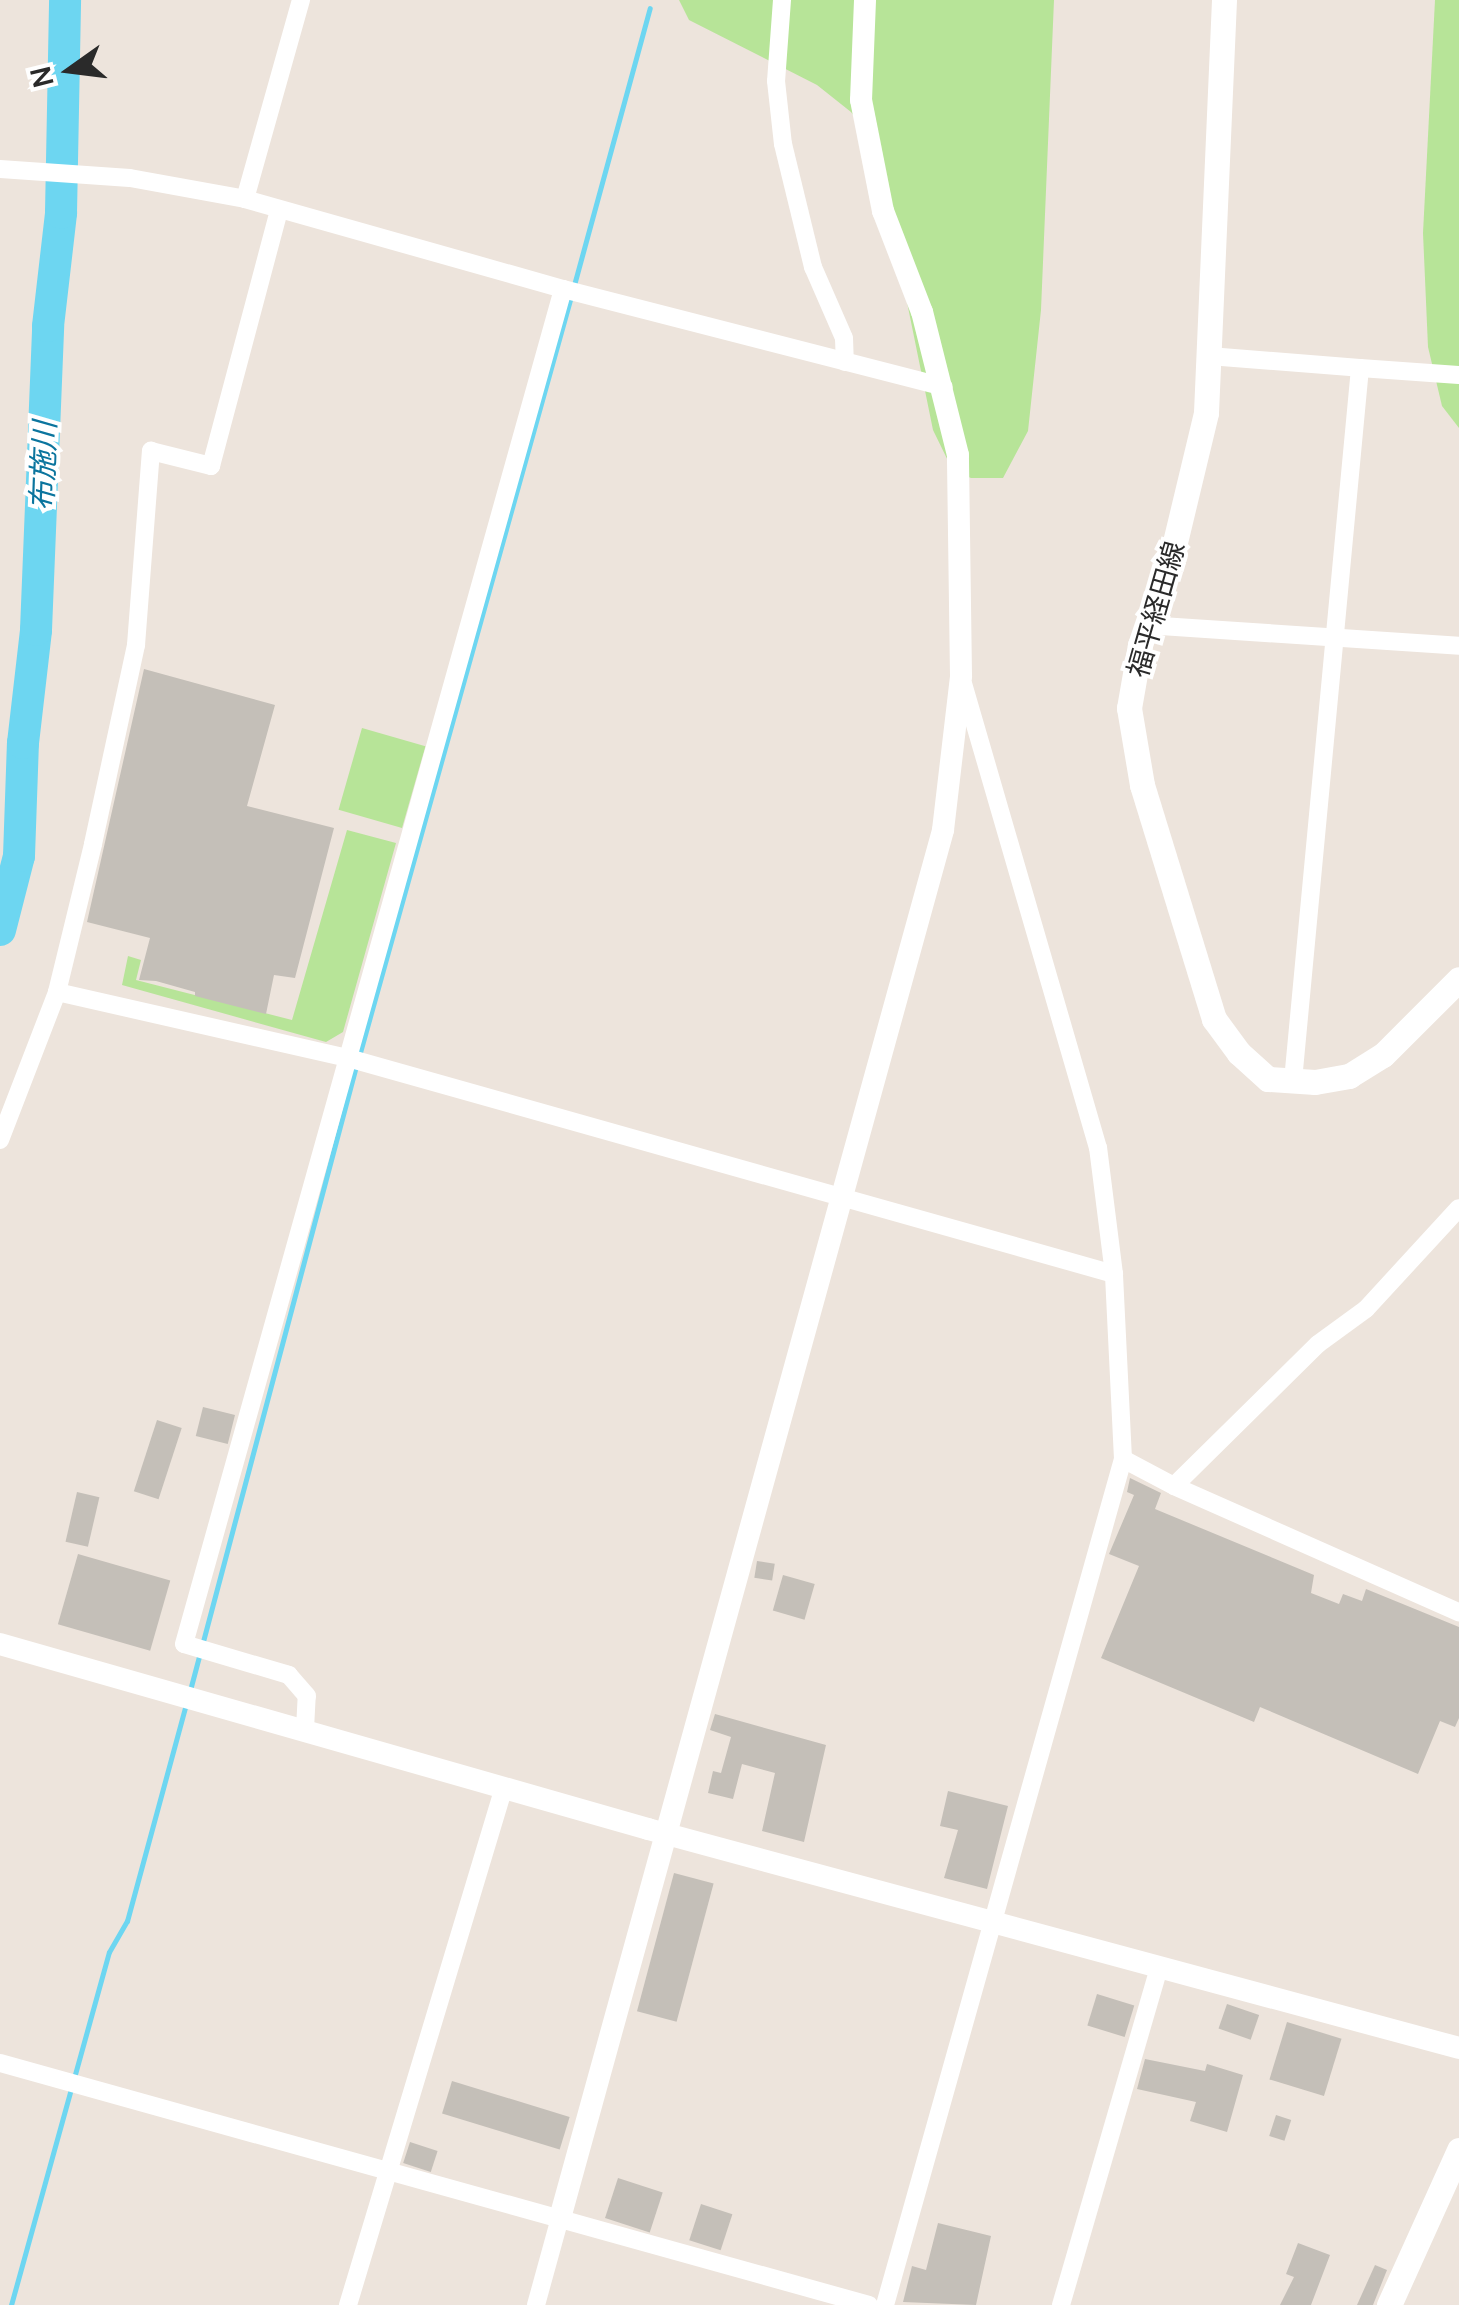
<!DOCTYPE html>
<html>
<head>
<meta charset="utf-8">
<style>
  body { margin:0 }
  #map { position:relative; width:1459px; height:2305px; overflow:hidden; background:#ede4dc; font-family:Manrope,"Noto Sans JP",sans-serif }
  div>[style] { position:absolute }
  .green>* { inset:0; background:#b7e498; transform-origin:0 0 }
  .stream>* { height:5px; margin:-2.5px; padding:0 2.5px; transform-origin:2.5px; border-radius:2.5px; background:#6dd6f1 }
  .river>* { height:32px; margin:-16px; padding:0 16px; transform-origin:16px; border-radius:16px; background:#6dd6f1 }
  .building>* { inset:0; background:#c4bfb8; transform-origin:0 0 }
  .minor>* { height:18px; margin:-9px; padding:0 9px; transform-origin:9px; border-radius:9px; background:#fff }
  .tertiary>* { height:22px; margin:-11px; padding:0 11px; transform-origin:11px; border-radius:11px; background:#fff }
  .secondary>* { height:25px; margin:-12.5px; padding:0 12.5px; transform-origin:12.5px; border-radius:12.5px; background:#fff }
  span { translate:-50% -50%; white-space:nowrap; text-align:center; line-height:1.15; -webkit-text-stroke:8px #fff; paint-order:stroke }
  .street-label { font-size:28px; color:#2a2a2a }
  .water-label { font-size:30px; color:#0b759e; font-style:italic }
  .north { position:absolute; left:20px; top:20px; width:100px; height:100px; -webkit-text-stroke:8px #fff; paint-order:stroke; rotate:256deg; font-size:28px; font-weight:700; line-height:40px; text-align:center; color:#2a2a2a }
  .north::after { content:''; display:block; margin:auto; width:35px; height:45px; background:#2a2a2a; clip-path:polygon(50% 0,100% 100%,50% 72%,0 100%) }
</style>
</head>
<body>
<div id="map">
  <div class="green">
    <div style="clip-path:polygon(679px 0,1054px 0,1041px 310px,1028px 431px,1003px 478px,971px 478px,953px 471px,933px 430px,875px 145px,851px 112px,817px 85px,689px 20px)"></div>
    <div style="clip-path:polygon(1435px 0,1459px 0,1459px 428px,1442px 406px,1428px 347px,1423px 233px)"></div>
    <div style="left:362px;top:728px;width:66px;height:85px;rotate:16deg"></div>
    <div style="clip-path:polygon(347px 830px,396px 843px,343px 1032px,326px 1042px,122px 985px,128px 956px,141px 960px,136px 980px,292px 1020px)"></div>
  </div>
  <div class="stream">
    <div style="left:574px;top:285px;width:287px;rotate:-74.7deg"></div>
    <div style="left:359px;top:1056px;width:789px;rotate:-74.41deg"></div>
    <div style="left:189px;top:1694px;width:650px;rotate:-75.11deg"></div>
    <div style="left:11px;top:2305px;width:366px;rotate:-74.5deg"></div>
    <div style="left:109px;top:1952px;width:36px;rotate:-60deg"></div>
    <div style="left:127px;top:1921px;width:225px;rotate:-74.8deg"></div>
  </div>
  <div class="river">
    <div style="left:0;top:930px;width:76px;rotate:-75.6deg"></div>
    <div style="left:19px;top:856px;width:113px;rotate:-88deg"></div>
    <div style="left:23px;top:743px;width:114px;rotate:-83.4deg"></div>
    <div style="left:36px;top:630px;width:304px;rotate:-87.7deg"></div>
    <div style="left:48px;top:326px;width:114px;rotate:-83.4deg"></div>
    <div style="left:61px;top:213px;width:213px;rotate:-88.9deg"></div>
  </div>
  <div class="building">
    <div style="clip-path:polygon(144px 669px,275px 705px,247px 806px,334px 828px,295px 978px,274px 975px,266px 1014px,195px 996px,195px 992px,156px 981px,139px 980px,150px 938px,87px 922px)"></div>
    <div style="left:203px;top:1407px;width:33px;height:30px;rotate:14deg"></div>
    <div style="left:157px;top:1420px;width:26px;height:75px;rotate:18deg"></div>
    <div style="clip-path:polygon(1130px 1478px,1161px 1493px,1155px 1509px,1314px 1575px,1311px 1593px,1339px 1604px,1343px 1594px,1362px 1601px,1366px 1589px,1459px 1627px,1459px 1718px,1455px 1727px,1440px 1721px,1418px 1774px,1260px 1707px,1254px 1722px,1101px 1658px,1139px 1566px,1109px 1554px,1134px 1495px,1127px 1492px)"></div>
    <div style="left:77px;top:1492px;width:23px;height:51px;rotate:13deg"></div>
    <div style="left:78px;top:1554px;width:96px;height:73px;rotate:16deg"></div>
    <div style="left:757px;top:1561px;width:18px;height:17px;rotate:9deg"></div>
    <div style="left:783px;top:1575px;width:33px;height:37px;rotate:16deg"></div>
    <div style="clip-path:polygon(715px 1714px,826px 1745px,804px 1842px,762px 1831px,775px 1773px,742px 1764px,733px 1799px,708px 1793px,713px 1771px,721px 1773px,731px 1737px,710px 1730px)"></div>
    <div style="clip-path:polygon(948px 1791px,1008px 1806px,987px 1889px,944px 1878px,958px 1830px,940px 1826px)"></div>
    <div style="left:674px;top:1873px;width:41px;height:143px;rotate:15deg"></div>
    <div style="left:1097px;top:1994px;width:39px;height:33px;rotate:17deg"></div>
    <div style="left:1227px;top:2004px;width:34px;height:26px;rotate:19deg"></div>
    <div style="left:1287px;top:2022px;width:57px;height:60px;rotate:17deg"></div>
    <div style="clip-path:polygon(1145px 2059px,1205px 2071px,1207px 2064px,1243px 2075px,1227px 2132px,1190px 2121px,1196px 2102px,1137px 2089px)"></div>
    <div style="left:452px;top:2081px;width:123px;height:34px;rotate:17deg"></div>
    <div style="left:1276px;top:2115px;width:16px;height:22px;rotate:18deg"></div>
    <div style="left:410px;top:2142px;width:29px;height:22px;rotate:18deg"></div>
    <div style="left:618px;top:2178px;width:47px;height:42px;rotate:18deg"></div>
    <div style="left:701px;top:2204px;width:33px;height:38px;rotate:18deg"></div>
    <div style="clip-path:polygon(938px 2223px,991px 2236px,976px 2305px,903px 2302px,912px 2266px,926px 2270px)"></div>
    <div style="clip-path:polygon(1298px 2243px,1330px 2255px,1311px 2305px,1280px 2305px,1294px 2277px,1286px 2274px)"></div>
    <div style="clip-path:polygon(1375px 2265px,1387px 2270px,1373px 2305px,1357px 2305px)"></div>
  </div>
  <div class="minor">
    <div style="left:782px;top:0;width:81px;rotate:94.2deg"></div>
    <div style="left:776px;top:81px;width:63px;rotate:83.7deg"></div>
    <div style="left:783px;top:144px;width:127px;rotate:76.3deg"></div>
    <div style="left:813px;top:267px;width:77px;rotate:66.4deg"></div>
    <div style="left:844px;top:338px;width:24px;rotate:88deg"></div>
    <div style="left:0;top:169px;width:130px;rotate:4deg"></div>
    <div style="left:130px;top:178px;width:117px;rotate:10.3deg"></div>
    <div style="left:245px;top:199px;width:330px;rotate:15.8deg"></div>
    <div style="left:563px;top:289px;width:393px;rotate:14.4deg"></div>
    <div style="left:245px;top:199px;width:207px;rotate:-74.3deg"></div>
    <div style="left:1209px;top:356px;width:151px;rotate:4.5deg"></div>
    <div style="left:1360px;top:368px;width:716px;rotate:95.37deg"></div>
    <div style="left:1360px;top:368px;width:99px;rotate:4deg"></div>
    <div style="left:1146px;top:625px;width:314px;rotate:3.8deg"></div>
    <div style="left:57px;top:992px;width:298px;rotate:12.8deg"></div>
    <div style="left:348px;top:1058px;width:796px;rotate:15.75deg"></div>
    <div style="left:0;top:1140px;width:159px;rotate:-68.9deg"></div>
    <div style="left:57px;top:992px;width:152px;rotate:-76.3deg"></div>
    <div style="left:93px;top:844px;width:204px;rotate:-77.8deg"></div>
    <div style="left:136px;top:645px;width:195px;rotate:-85.6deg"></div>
    <div style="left:151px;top:451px;width:62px;rotate:14deg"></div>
    <div style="left:211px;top:466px;width:265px;rotate:-75.1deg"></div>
    <div style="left:1123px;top:1459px;width:58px;rotate:27.9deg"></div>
    <div style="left:1174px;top:1486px;width:312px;rotate:23.9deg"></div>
    <div style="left:1174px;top:1486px;width:202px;rotate:-44.6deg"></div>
    <div style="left:1318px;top:1344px;width:59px;rotate:-36.1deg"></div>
    <div style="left:1366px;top:1309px;width:137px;rotate:-47.4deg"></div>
    <div style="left:305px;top:1729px;width:33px;rotate:-87deg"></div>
    <div style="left:307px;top:1696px;width:28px;rotate:-131deg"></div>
    <div style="left:289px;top:1675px;width:109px;rotate:-163.6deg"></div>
    <div style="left:184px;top:1644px;width:1407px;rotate:-74.37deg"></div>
    <div style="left:0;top:2063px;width:902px;rotate:15.56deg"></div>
    <div style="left:348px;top:2305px;width:541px;rotate:-73.24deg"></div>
    <div style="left:536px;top:2305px;width:90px;rotate:-74.6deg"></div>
    <div style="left:885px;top:2305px;width:879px;rotate:-74.29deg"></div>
    <div style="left:1123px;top:1459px;width:185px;rotate:-92.8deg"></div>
    <div style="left:1114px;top:1274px;width:127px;rotate:-97.2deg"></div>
    <div style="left:1098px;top:1148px;width:483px;rotate:-106.2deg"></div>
    <div style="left:1061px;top:2305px;width:352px;rotate:-73.8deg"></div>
  </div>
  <div class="tertiary">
    <div style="left:0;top:1644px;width:674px;rotate:15.93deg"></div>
    <div style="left:648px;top:1829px;width:840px;rotate:15.11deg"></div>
    <div style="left:560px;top:2218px;width:1440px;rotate:-74.57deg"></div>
    <div style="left:943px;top:830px;width:155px;rotate:-83.3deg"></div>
    <div style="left:961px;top:676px;width:221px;rotate:-90.8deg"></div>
    <div style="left:958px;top:455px;width:147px;rotate:-104.1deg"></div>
    <div style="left:922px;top:312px;width:108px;rotate:-111.1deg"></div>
    <div style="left:883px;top:211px;width:113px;rotate:-101.2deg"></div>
    <div style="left:861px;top:100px;width:100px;rotate:-87.7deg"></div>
  </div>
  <div class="secondary">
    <div style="left:1224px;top:0;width:413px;rotate:92.5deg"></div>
    <div style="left:1206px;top:413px;width:133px;rotate:103.5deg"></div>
    <div style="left:1175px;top:542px;width:109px;rotate:108.8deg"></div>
    <div style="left:1140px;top:645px;width:64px;rotate:99.9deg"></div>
    <div style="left:1129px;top:708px;width:78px;rotate:80.4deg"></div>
    <div style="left:1142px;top:785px;width:245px;rotate:72.9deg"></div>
    <div style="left:1214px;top:1019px;width:42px;rotate:53.7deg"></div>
    <div style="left:1239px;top:1053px;width:39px;rotate:42deg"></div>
    <div style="left:1268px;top:1079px;width:47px;rotate:3.7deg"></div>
    <div style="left:1315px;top:1082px;width:35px;rotate:-10deg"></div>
    <div style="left:1349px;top:1076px;width:40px;rotate:-32deg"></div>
    <div style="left:1383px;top:1055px;width:107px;rotate:-45deg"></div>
    <div style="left:1389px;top:2305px;width:170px;rotate:-65.7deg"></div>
  </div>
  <div class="street-label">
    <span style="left:1155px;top:609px;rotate:-74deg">福平経田線</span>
  </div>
  <div class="water-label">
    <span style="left:43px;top:466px;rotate:-88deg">布施川</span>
  </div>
  <div class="north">N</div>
</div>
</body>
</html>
